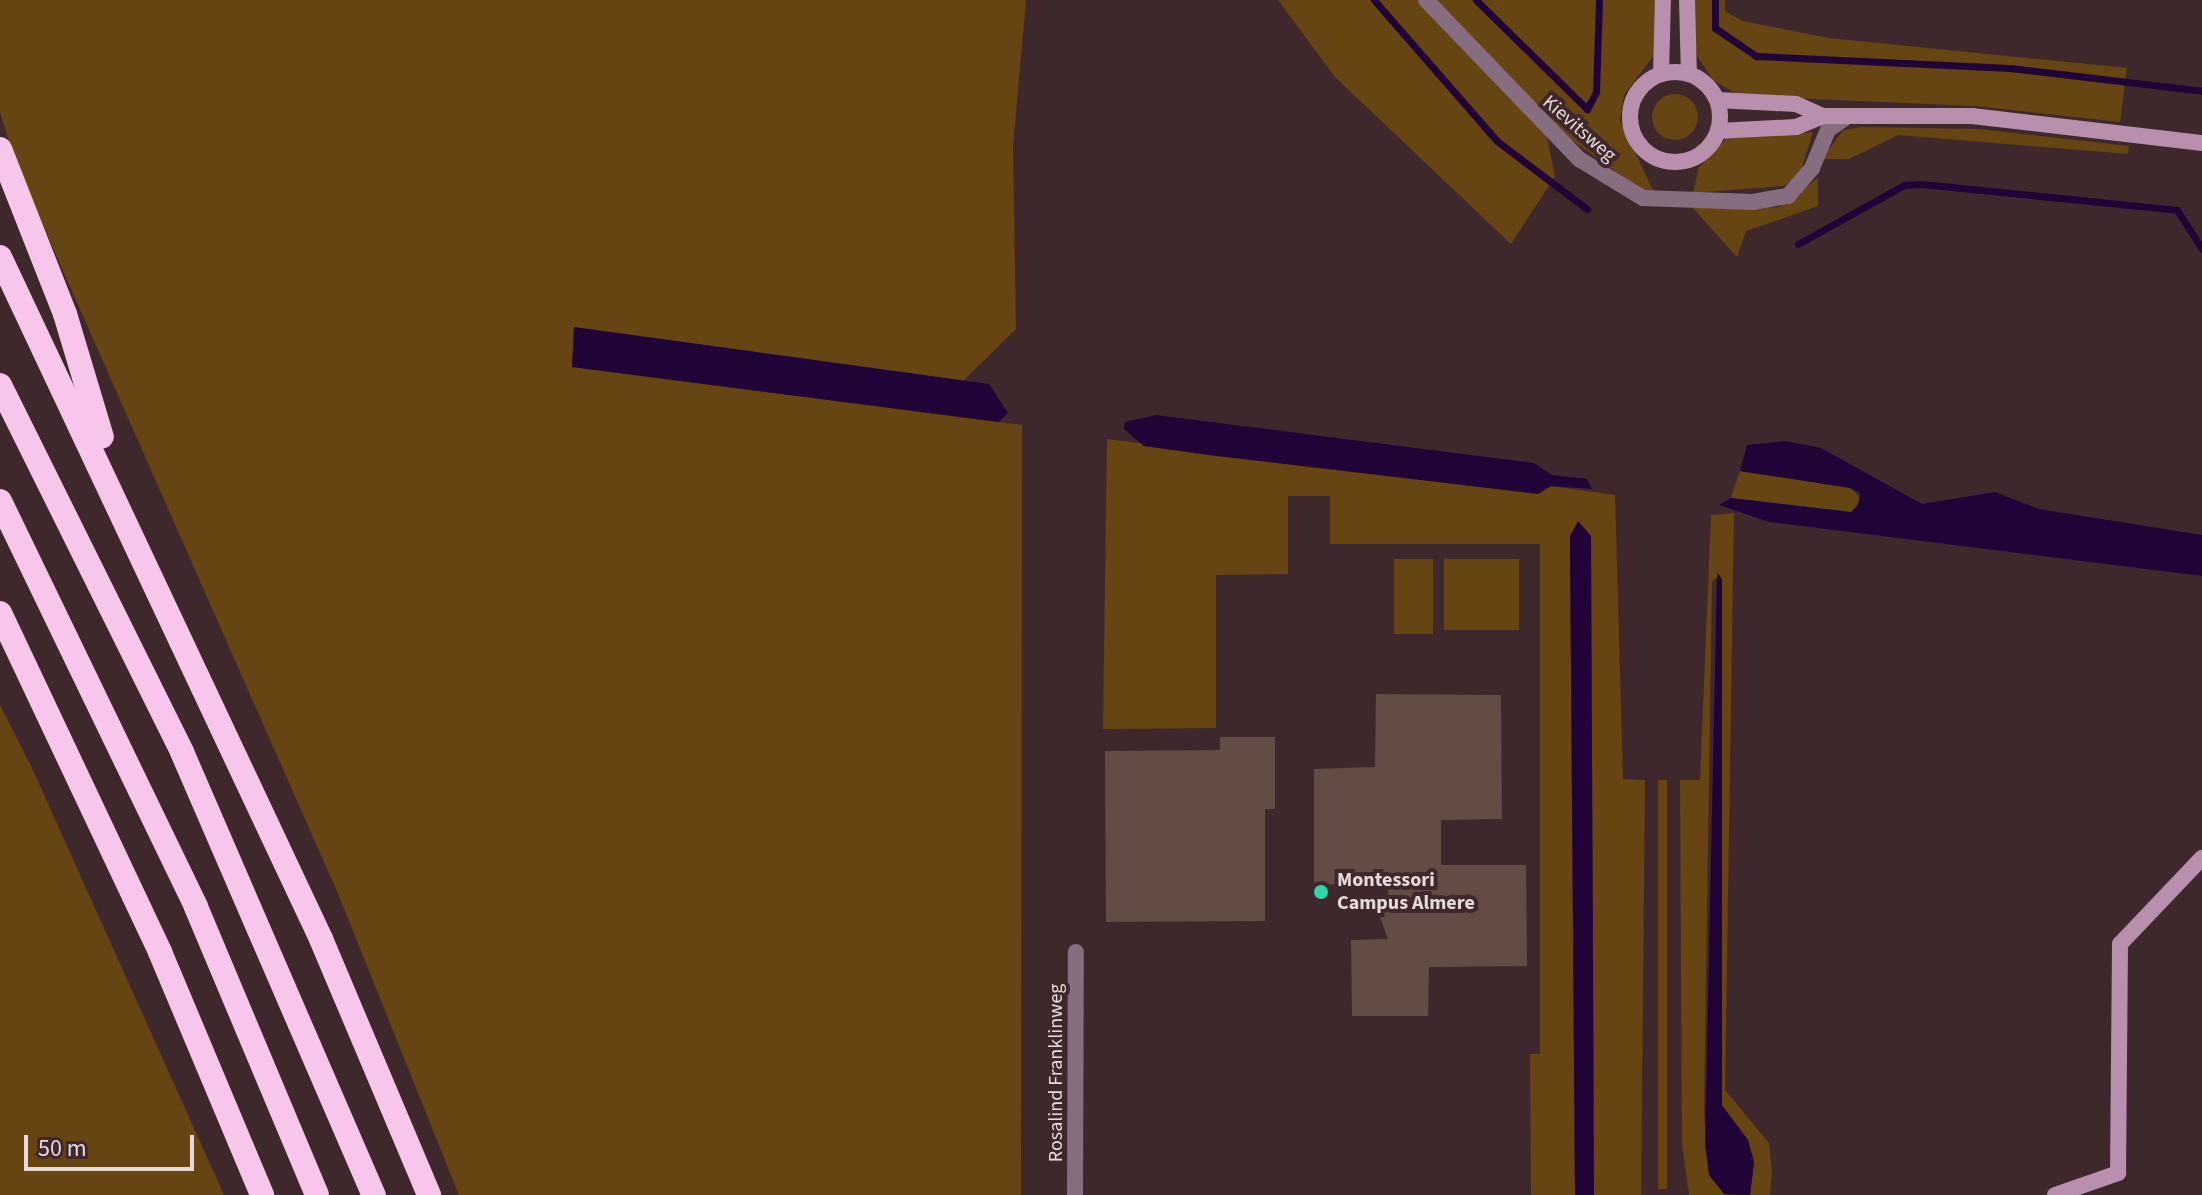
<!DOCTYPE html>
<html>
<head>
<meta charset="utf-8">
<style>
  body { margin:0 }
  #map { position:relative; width:2202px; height:1195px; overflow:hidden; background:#3f282c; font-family:"Source Sans 3",sans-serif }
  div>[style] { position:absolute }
  .green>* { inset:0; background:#664513; transform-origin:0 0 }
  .round { border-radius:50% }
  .water>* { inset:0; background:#200438 }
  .stream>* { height:7px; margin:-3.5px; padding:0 3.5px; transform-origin:3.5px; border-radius:3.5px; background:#200438 }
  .building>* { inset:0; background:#634c43 }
  .street>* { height:16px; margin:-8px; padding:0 8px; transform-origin:8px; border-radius:8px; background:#876d80 }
  .secondary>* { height:16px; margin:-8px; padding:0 8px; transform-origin:8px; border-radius:8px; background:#b88fad }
  .secondary>.ring { margin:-8px; padding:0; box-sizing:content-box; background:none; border:16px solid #b88fad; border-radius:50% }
  .highway>* { height:24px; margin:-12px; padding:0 12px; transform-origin:12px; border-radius:12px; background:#f9c6eb }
  .dots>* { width:22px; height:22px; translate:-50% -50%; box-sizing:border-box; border:4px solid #3f282c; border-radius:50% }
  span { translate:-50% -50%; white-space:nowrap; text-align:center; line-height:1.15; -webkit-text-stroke:8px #3f282c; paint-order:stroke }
  .street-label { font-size:20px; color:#e7d8da }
  .poi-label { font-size:20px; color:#e7d8da; font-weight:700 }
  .left { translate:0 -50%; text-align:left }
  .scale { position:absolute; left:24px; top:1135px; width:170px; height:36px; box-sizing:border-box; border:4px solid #e7d8da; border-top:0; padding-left:10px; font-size:24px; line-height:28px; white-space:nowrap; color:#e7d8da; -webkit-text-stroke:6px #3f282c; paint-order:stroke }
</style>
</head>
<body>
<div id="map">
  <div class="green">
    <div style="clip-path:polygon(0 0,1026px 0,1013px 146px,1016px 329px,963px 381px,574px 328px,572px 367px,1022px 425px,1021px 1195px,459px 1195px,339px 896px,16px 164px,0 112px)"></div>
    <div style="clip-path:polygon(1278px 0,1419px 0,1547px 137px,1555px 176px,1511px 244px,1335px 77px)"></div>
    <div style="clip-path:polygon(1435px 0,1656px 0,1655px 54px,1624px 95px,1620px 121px,1653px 190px,1643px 191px,1548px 123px)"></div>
    <div style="clip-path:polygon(1692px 0,1725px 0,1725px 11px,1742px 21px,1828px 38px,2127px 68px,2120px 122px,1975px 106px,1740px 96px,1713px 80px,1697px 56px)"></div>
    <div class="round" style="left:1652px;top:94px;width:46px;height:46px"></div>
    <div style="clip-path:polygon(1861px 127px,1979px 129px,2129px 146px,2128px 154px,1898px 135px,1849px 159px,1822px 159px,1843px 130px)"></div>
    <div style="clip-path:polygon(1813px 132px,1800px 174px,1784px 186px,1693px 193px,1699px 167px,1726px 139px)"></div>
    <div style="clip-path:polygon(1818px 178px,1818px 206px,1746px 231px,1737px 257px,1693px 208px,1780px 207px)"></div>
    <div style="clip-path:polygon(1107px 439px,1538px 494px,1551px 486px,1615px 495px,1623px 779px,1645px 780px,1641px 1195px,1594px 1195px,1591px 536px,1570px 536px,1575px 1195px,1531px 1195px,1530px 1054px,1540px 1054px,1540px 544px,1330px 544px,1330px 496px,1288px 496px,1288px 574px,1216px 575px,1216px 728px,1103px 729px)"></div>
    <div style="clip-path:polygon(1740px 471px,1850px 488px,1862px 499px,1851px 512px,1731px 498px)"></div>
    <div style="clip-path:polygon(1734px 513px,1725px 1090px,1769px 1143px,1772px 1171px,1770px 1195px,1750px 1195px,1754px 1162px,1748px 1140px,1722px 1106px,1720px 574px,1712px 582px,1704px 1112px,1709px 1175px,1727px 1195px,1689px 1195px,1682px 1144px,1680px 780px,1700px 780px,1711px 515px)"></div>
    <div style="left:1394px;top:559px;width:39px;height:75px"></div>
    <div style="left:1519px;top:559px;width:71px;height:75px;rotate:90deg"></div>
    <div style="clip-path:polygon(0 705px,32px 768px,224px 1195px,0 1195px)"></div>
    <div style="left:1658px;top:780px;width:9px;height:409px"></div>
  </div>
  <div class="water">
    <div style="clip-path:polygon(574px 327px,989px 384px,1008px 413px,999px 422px,572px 367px)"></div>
    <div style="clip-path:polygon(1156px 415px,1534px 463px,1552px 475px,1587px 479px,1592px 489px,1551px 486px,1538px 494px,1208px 455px,1144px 446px,1124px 429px,1125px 422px)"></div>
    <div style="clip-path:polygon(1785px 441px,1821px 448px,1922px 504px,1995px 492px,2039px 509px,2202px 535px,2202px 576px,1769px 522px,1719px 505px,1731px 498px,1851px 512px,1858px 506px,1860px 493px,1850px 488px,1740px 471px,1747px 445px)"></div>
    <div style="clip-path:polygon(1578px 521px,1591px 536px,1594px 1195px,1575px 1195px,1570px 536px)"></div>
    <div style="clip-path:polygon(1717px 573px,1722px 579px,1722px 1105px,1748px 1140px,1754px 1162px,1750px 1195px,1724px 1194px,1709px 1175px,1705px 1144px)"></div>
  </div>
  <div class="stream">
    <div style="left:1374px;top:0;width:187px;rotate:48.9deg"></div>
    <div style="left:1497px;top:141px;width:113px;rotate:37.1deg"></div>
    <div style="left:1476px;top:0;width:156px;rotate:44.5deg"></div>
    <div style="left:1587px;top:109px;width:19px;rotate:-62deg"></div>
    <div style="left:1596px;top:92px;width:92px;rotate:-88.1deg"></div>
    <div style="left:1715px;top:0;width:28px;rotate:90deg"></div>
    <div style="left:1715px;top:28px;width:50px;rotate:34.3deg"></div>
    <div style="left:1756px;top:56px;width:254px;rotate:2.7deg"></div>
    <div style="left:2010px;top:68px;width:193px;rotate:6.8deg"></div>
    <div style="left:1798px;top:244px;width:121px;rotate:-29.1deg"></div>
    <div style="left:1904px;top:185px;width:18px;rotate:-3deg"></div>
    <div style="left:1922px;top:184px;width:256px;rotate:5.8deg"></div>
    <div style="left:2177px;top:210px;width:46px;rotate:57.3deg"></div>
  </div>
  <div class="building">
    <div style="clip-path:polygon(1376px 694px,1501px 695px,1502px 819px,1441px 820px,1441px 865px,1526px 865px,1527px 966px,1429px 967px,1428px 1016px,1352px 1016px,1351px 940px,1388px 939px,1377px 909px,1388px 909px,1388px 886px,1314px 884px,1314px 769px,1375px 767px)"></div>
    <div style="clip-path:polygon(1220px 737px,1275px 737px,1275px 809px,1265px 809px,1265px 921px,1106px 922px,1105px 751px,1220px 750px)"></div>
  </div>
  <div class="street">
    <div style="left:1426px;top:0;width:221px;rotate:46.1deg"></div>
    <div style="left:1579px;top:159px;width:75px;rotate:31.4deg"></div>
    <div style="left:1643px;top:198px;width:110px;rotate:2.1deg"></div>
    <div style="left:1753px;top:202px;width:36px;rotate:-10deg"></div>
    <div style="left:1788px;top:196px;width:37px;rotate:-49deg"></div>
    <div style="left:1812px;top:168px;width:41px;rotate:-67.2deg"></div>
    <div style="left:1828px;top:130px;width:24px;rotate:-35deg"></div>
    <div style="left:1075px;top:1195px;width:243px;rotate:-89.8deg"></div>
  </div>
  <div class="secondary">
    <div style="left:1687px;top:0;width:74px;rotate:88.5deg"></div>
    <div class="ring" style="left:1630px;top:72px;width:74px;height:74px"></div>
    <div style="left:1661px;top:74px;width:74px;rotate:-88.5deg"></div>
    <div style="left:1717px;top:100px;width:79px;rotate:2.9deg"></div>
    <div style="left:1796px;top:104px;width:30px;rotate:24deg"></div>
    <div style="left:1718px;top:131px;width:78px;rotate:-2.9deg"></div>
    <div style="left:1796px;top:127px;width:29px;rotate:-22deg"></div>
    <div style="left:1823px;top:116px;width:149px"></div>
    <div style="left:1972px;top:116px;width:232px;rotate:6.7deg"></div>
    <div style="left:2055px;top:1195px;width:67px;rotate:-19.2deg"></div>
    <div style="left:2118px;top:1173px;width:229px;rotate:-89.5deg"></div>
    <div style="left:2120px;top:944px;width:119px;rotate:-46.4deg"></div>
  </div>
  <div class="highway">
    <div style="left:0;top:149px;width:177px;rotate:68.5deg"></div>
    <div style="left:65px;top:314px;width:128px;rotate:73.3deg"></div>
    <div style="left:0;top:257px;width:754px;rotate:64.79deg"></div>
    <div style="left:321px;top:939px;width:278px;rotate:67.1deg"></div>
    <div style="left:0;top:385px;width:410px;rotate:63.6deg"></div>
    <div style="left:182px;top:752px;width:483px;rotate:66.6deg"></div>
    <div style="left:0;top:501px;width:451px;rotate:64.2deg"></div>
    <div style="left:196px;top:907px;width:312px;rotate:67.2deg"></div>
    <div style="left:0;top:613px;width:375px;rotate:64.7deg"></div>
    <div style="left:160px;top:952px;width:264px;rotate:67.2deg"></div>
  </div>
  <div class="dots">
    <div style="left:1321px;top:892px;background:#2fd4aa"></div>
  </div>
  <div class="street-label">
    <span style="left:1579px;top:129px;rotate:41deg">Kievitsweg</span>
    <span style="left:1056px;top:1073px;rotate:-90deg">Rosalind Franklinweg</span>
  </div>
  <div class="poi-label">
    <span class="left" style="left:1337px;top:892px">Montessori<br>Campus Almere</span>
  </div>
  <div class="scale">50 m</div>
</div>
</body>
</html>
